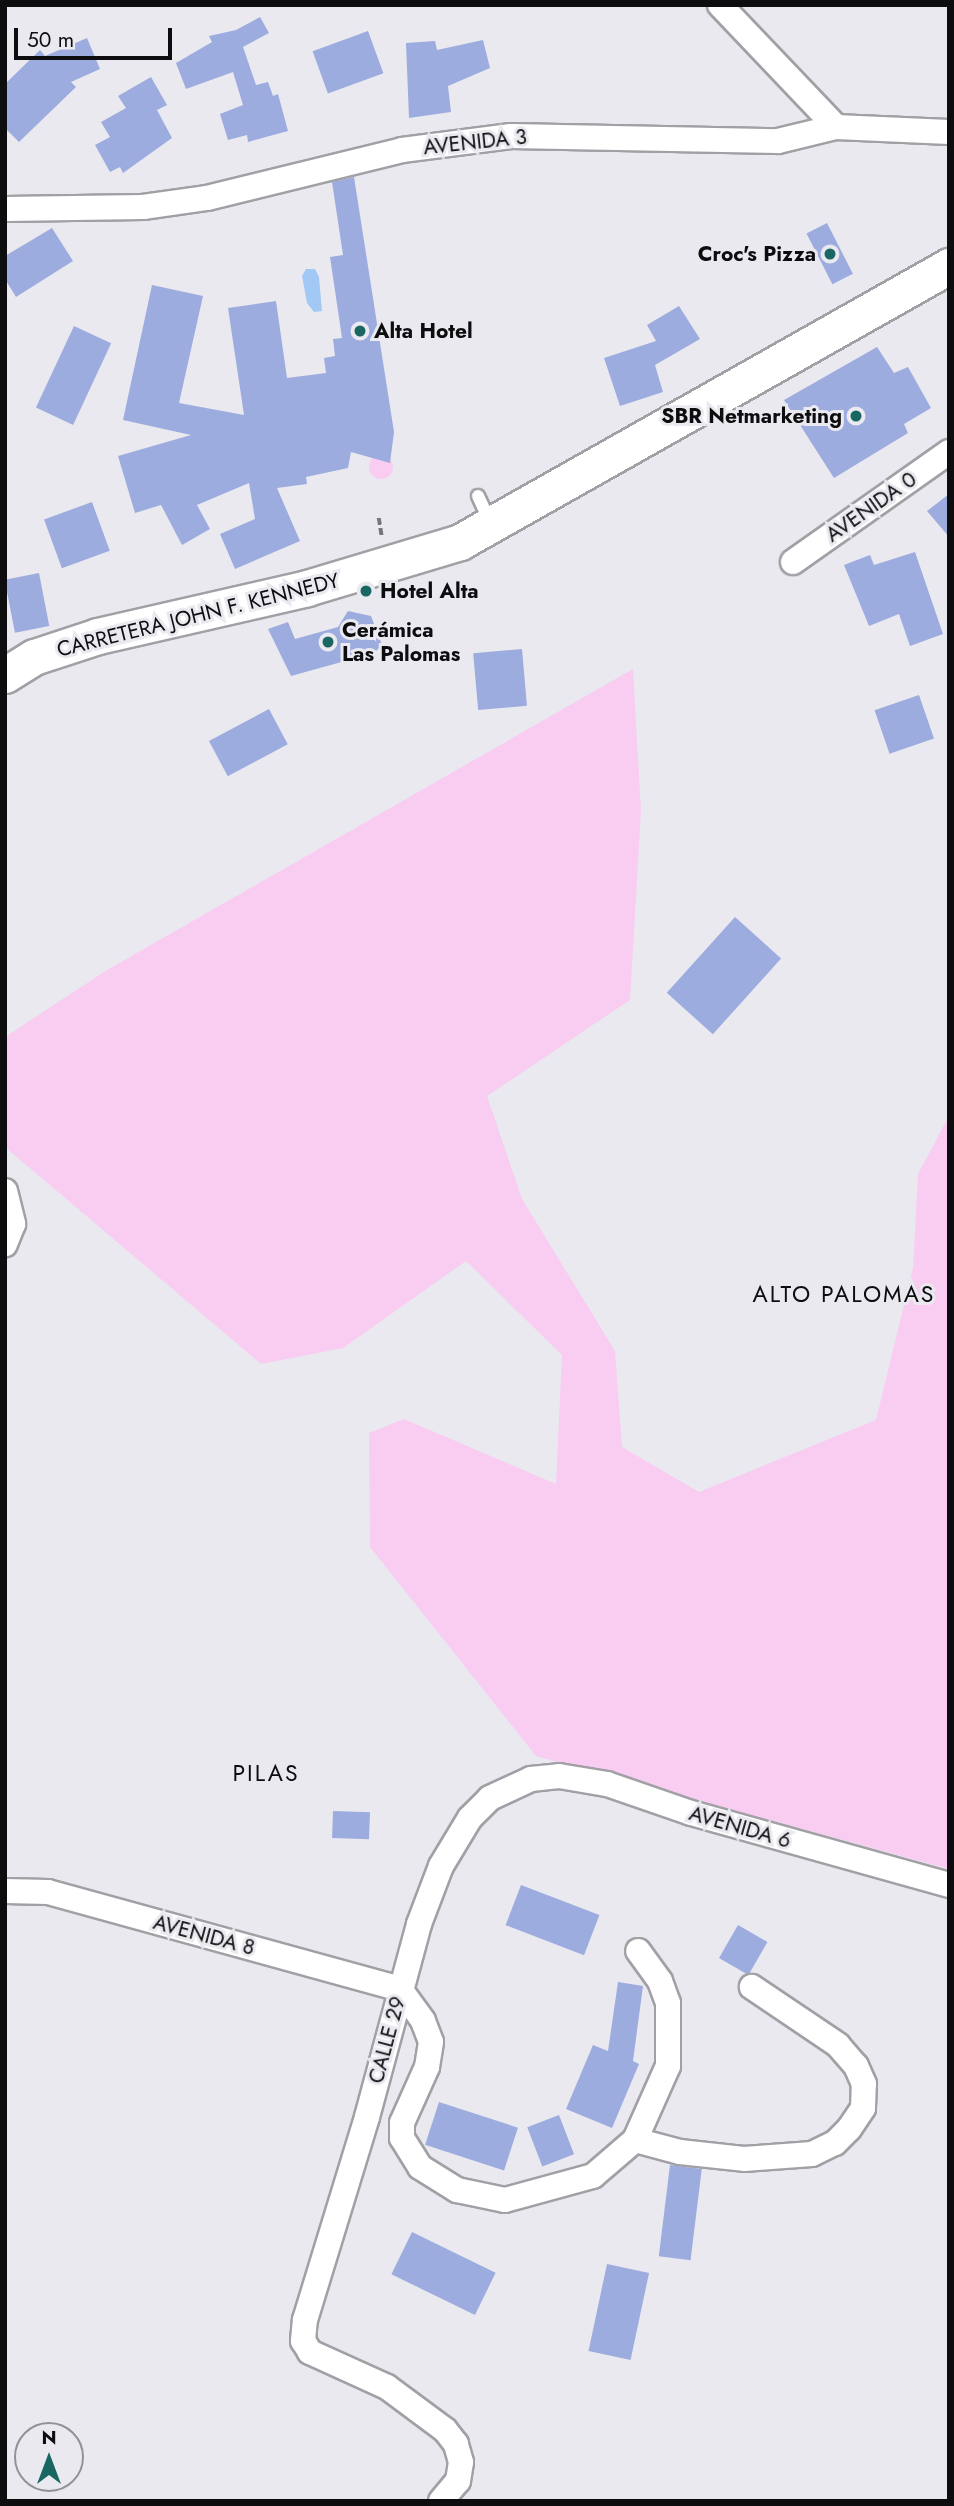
<!DOCTYPE html>
<html>
<head>
<meta charset="utf-8">
<style>
  body { margin:0 }
  #map { position:relative; width:954px; height:2506px; overflow:hidden; background:#eae9ef; font-family:Jost,sans-serif }
  div>[style] { position:absolute }
  .green>* { inset:0; background:#f9ccf2 }
  .round { border-radius:50% }
  .water>* { inset:0; background:#a2c9f5 }
  .building>* { inset:0; background:#9dacdf; transform-origin:0 0 }
  .path>* { height:3.5px; margin-top:-1.75px; transform-origin:0; background:repeating-linear-gradient(90deg,#77777b 0 7px,transparent 0 10.5px) }
  .roads { filter:drop-shadow(2px 0 #a1a0a5) drop-shadow(-2px 0 #a1a0a5) drop-shadow(0 2px #a1a0a5) drop-shadow(0 -2px #a1a0a5) }
  .lane>* { height:12px; margin:-6px; padding:0 6px; transform-origin:6px; border-radius:6px; background:#fff }
  .street>* { height:24px; margin:-12px; padding:0 12px; transform-origin:12px; border-radius:12px; background:#fff }
  .secondary>* { height:35px; margin:-17.5px; padding:0 17.5px; transform-origin:17.5px; border-radius:17.5px; background:#fff }
  .dots>* { width:19px; height:19px; translate:-50% -50%; box-sizing:border-box; border:4px solid #eae9ef; border-radius:50% }
  span { translate:-50% -50%; white-space:nowrap; text-align:center; line-height:1.15; -webkit-text-stroke:6px #eae9ef; paint-order:stroke }
  .street-label { font-size:21px; color:#0d0d0f }
  .poi-label { font-size:21px; color:#0d0d0f; font-weight:700 }
  .right { translate:-100% -50%; text-align:right }
  .left { translate:0 -50%; text-align:left }
  .neighbourhood-label { font-size:23px; color:#0d0d0f; letter-spacing:2px }
  .frame { position:absolute; inset:0; border:7px solid #0d0d0f; pointer-events:none }
  .north { position:absolute; left:14px; top:2422px; width:70px; height:70px; box-sizing:border-box; background:#eae9ef; border:2px solid #929195; border-radius:50%; rotate:0deg; font-size:19px; font-weight:700; line-height:28px; text-align:center; color:#0d0d0f }
  .north::after { content:''; display:block; margin:auto; width:24px; height:32px; background:#196663; clip-path:polygon(50% 0,100% 100%,50% 72%,0 100%) }
  .scale { position:absolute; left:14px; top:28px; width:158px; height:32px; box-sizing:border-box; border:4px solid #0d0d0f; border-top:0; padding-left:9px; font-size:21px; line-height:24px; white-space:nowrap; color:#0d0d0f; -webkit-text-stroke:5px #eae9ef; paint-order:stroke }
</style>
</head>
<body>
<div id="map">
  <div class="green">
    <div class="round" style="left:369px;top:455px;width:24px;height:24px"></div>
    <div style="clip-path:polygon(633px 669px,641px 811px,630px 1000px,487px 1096px,522px 1199px,615px 1351px,622px 1447px,699px 1492px,876px 1420px,913px 1268px,918px 1174px,949px 1116px,949px 1869px,536px 1756px,370px 1547px,369px 1433px,404px 1419px,556px 1484px,562px 1355px,466px 1261px,343px 1348px,261px 1364px,5px 1147px,5px 1037px,107px 970px)"></div>
  </div>
  <div class="water">
    <div style="clip-path:polygon(306px 269px,315px 269px,319px 277px,322px 311px,314px 312px,307px 303px,302px 276px)"></div>
  </div>
  <div class="building">
    <div style="clip-path:polygon(260px 17px,269px 33px,243px 47px,256px 85px,268px 82px,273px 96px,278px 94px,288px 131px,248px 142px,247px 135px,228px 140px,220px 114px,243px 105px,233px 72px,186px 89px,176px 63px,212px 42px,209px 36px,236px 30px)"></div>
    <div style="left:368px;top:31px;width:45px;height:59px;rotate:70deg"></div>
    <div style="clip-path:polygon(87px 38px,100px 69px,71px 82px,76px 87px,19px 142px,5px 128px,5px 84px,40px 50px,45px 56px)"></div>
    <div style="clip-path:polygon(483px 40px,490px 68px,448px 86px,451px 112px,409px 118px,406px 43px,435px 41px,437px 50px)"></div>
    <div style="clip-path:polygon(151px 77px,167px 105px,157px 110px,172px 138px,123px 173px,120px 167px,110px 172px,95px 145px,110px 137px,101px 122px,126px 108px,118px 96px)"></div>
    <div style="clip-path:polygon(354px 177px,394px 432px,390px 463px,351px 452px,348px 468px,306px 477px,307px 484px,277px 488px,300px 541px,235px 569px,220px 534px,255px 519px,249px 483px,197px 505px,210px 529px,182px 545px,161px 505px,135px 513px,118px 456px,191px 435px,123px 420px,152px 285px,203px 296px,179px 403px,244px 415px,228px 308px,276px 301px,287px 378px,326px 373px,324px 358px,335px 356px,333px 339px,342px 338px,330px 257px,343px 255px,332px 182px)"></div>
    <div style="left:827px;top:223px;width:57px;height:23px;rotate:63deg"></div>
    <div style="clip-path:polygon(52px 228px,73px 261px,16px 297px,5px 279px,5px 256px)"></div>
    <div style="clip-path:polygon(679px 306px,700px 339px,655px 365px,663px 392px,620px 406px,604px 358px,656px 341px,647px 325px)"></div>
    <div style="left:74px;top:326px;width:41px;height:90px;rotate:25deg"></div>
    <div style="clip-path:polygon(877px 347px,894px 373px,908px 367px,931px 408px,904px 424px,908px 433px,834px 478px,784px 400px)"></div>
    <div style="clip-path:polygon(949px 494px,949px 537px,927px 511px)"></div>
    <div style="left:92px;top:502px;width:52px;height:51px;rotate:70deg"></div>
    <div style="clip-path:polygon(915px 552px,943px 634px,910px 646px,899px 614px,869px 626px,844px 565px,870px 555px,874px 565px)"></div>
    <div style="left:39px;top:573px;width:54px;height:35px;rotate:79deg"></div>
    <div style="clip-path:polygon(348px 611px,371px 616px,382px 645px,374px 653px,291px 676px,268px 629px,288px 622px,295px 639px,338px 627px)"></div>
    <div style="left:522px;top:649px;width:57px;height:49px;rotate:85deg"></div>
    <div style="left:919px;top:695px;width:46px;height:47px;rotate:71deg"></div>
    <div style="left:269px;top:709px;width:40px;height:68px;rotate:62deg"></div>
    <div style="left:735px;top:917px;width:62px;height:102px;rotate:42deg"></div>
    <div style="left:333px;top:1811px;width:37px;height:27px;rotate:2deg"></div>
    <div style="left:521px;top:1885px;width:84px;height:43px;rotate:21deg"></div>
    <div style="left:738px;top:1925px;width:34px;height:38px;rotate:30deg"></div>
    <div style="clip-path:polygon(618px 1982px,643px 1986px,633px 2061px,639px 2064px,612px 2128px,566px 2109px,593px 2045px,608px 2051px)"></div>
    <div style="left:439px;top:2102px;width:83px;height:45px;rotate:18deg"></div>
    <div style="left:559px;top:2115px;width:42px;height:34px;rotate:69deg"></div>
    <div style="left:670px;top:2165px;width:32px;height:92px;rotate:7deg"></div>
    <div style="left:412px;top:2232px;width:93px;height:47px;rotate:26deg"></div>
    <div style="left:607px;top:2264px;width:43px;height:89px;rotate:12deg"></div>
  </div>
  <div class="path">
    <div style="left:379px;top:518px;width:19px;rotate:81deg"></div>
  </div>
  <div class="roads">
    <div class="lane">
      <div style="left:478px;top:496px;width:29px;rotate:65deg"></div>
    </div>
    <div class="street">
      <div style="left:720px;top:5px;width:168px;rotate:46.4deg"></div>
      <div style="left:5px;top:209px;width:138px;rotate:-0.8deg"></div>
      <div style="left:143px;top:207px;width:65px;rotate:-8deg"></div>
      <div style="left:207px;top:198px;width:201px;rotate:-13.8deg"></div>
      <div style="left:402px;top:150px;width:110px;rotate:-7.3deg"></div>
      <div style="left:511px;top:136px;width:267px;rotate:1.1deg"></div>
      <div style="left:778px;top:141px;width:60px;rotate:-13.6deg"></div>
      <div style="left:836px;top:127px;width:113px;rotate:2.5deg"></div>
      <div style="left:793px;top:562px;width:191px;rotate:-35.2deg"></div>
      <div style="left:5px;top:1191px;width:34px;rotate:76deg"></div>
      <div style="left:13px;top:1224px;width:22px;rotate:112deg"></div>
      <div style="left:5px;top:1891px;width:43px;rotate:1.3deg"></div>
      <div style="left:48px;top:1892px;width:365px;rotate:15.4deg"></div>
      <div style="left:400px;top:1989px;width:39px;rotate:54deg"></div>
      <div style="left:423px;top:2021px;width:22px;rotate:69deg"></div>
      <div style="left:431px;top:2042px;width:25px;rotate:99deg"></div>
      <div style="left:427px;top:2067px;width:61px;rotate:114.1deg"></div>
      <div style="left:402px;top:2123px;width:15px;rotate:90deg"></div>
      <div style="left:402px;top:2138px;width:34px;rotate:58deg"></div>
      <div style="left:420px;top:2167px;width:44px;rotate:31.9deg"></div>
      <div style="left:457px;top:2190px;width:49px;rotate:11.8deg"></div>
      <div style="left:505px;top:2200px;width:91px;rotate:-15.3deg"></div>
      <div style="left:593px;top:2176px;width:55px;rotate:-40.6deg"></div>
      <div style="left:635px;top:2140px;width:81px;rotate:-66deg"></div>
      <div style="left:668px;top:2066px;width:63px;rotate:-90deg"></div>
      <div style="left:668px;top:2003px;width:23px;rotate:-110deg"></div>
      <div style="left:660px;top:1981px;width:37px;rotate:-126deg"></div>
      <div style="left:635px;top:2140px;width:47px;rotate:14.9deg"></div>
      <div style="left:680px;top:2152px;width:64px;rotate:6.2deg"></div>
      <div style="left:744px;top:2159px;width:68px;rotate:-4.2deg"></div>
      <div style="left:812px;top:2154px;width:25px;rotate:-26deg"></div>
      <div style="left:835px;top:2143px;width:20px;rotate:-45deg"></div>
      <div style="left:849px;top:2129px;width:25px;rotate:-56deg"></div>
      <div style="left:863px;top:2108px;width:24px;rotate:-88deg"></div>
      <div style="left:864px;top:2084px;width:20px;rotate:-114deg"></div>
      <div style="left:856px;top:2066px;width:28px;rotate:-131deg"></div>
      <div style="left:838px;top:2045px;width:104px;rotate:-146deg"></div>
      <div style="left:441px;top:2501px;width:26px;rotate:-50deg"></div>
      <div style="left:458px;top:2481px;width:19px;rotate:-81deg"></div>
      <div style="left:461px;top:2462px;width:19px;rotate:-106deg"></div>
      <div style="left:456px;top:2444px;width:18px;rotate:-128deg"></div>
      <div style="left:445px;top:2430px;width:72px;rotate:-143.4deg"></div>
      <div style="left:387px;top:2387px;width:85px;rotate:-155.6deg"></div>
      <div style="left:310px;top:2352px;width:13px;rotate:-122deg"></div>
      <div style="left:303px;top:2341px;width:21px;rotate:-85deg"></div>
      <div style="left:305px;top:2320px;width:212px;rotate:-73deg"></div>
      <div style="left:367px;top:2117px;width:200px;rotate:-74.9deg"></div>
      <div style="left:419px;top:1924px;width:62px;rotate:-69.2deg"></div>
      <div style="left:441px;top:1866px;width:56px;rotate:-58.9deg"></div>
      <div style="left:470px;top:1818px;width:28px;rotate:-45deg"></div>
      <div style="left:490px;top:1798px;width:45px;rotate:-24.9deg"></div>
      <div style="left:531px;top:1779px;width:28px;rotate:-6deg"></div>
      <div style="left:559px;top:1776px;width:49px;rotate:9.5deg"></div>
      <div style="left:607px;top:1784px;width:89px;rotate:19deg"></div>
      <div style="left:691px;top:1813px;width:268px;rotate:15.6deg"></div>
    </div>
    <div class="secondary">
      <div style="left:5px;top:675px;width:34px;rotate:-32deg"></div>
      <div style="left:34px;top:657px;width:67px;rotate:-18.2deg"></div>
      <div style="left:98px;top:636px;width:214px;rotate:-12.9deg"></div>
      <div style="left:307px;top:588px;width:160px;rotate:-16.7deg"></div>
      <div style="left:460px;top:542px;width:562px;rotate:-29.44deg"></div>
    </div>
  </div>
  <div class="dots">
    <div style="left:830px;top:254px;background:#196663"></div>
    <div style="left:360px;top:331px;background:#196663"></div>
    <div style="left:856px;top:416px;background:#196663"></div>
    <div style="left:366px;top:591px;background:#196663"></div>
    <div style="left:328px;top:642px;background:#196663"></div>
  </div>
  <div class="street-label">
    <span style="left:475px;top:142px;rotate:-6deg">AVENIDA 3</span>
    <span style="left:871px;top:507px;rotate:-35deg">AVENIDA 0</span>
    <span style="left:198px;top:615px;rotate:-14deg">CARRETERA JOHN F. KENNEDY</span>
    <span style="left:740px;top:1827px;rotate:16deg">AVENIDA 6</span>
    <span style="left:204px;top:1935px;rotate:15deg">AVENIDA 8</span>
    <span style="left:387px;top:2040px;rotate:-75deg">CALLE 29</span>
  </div>
  <div class="poi-label">
    <span class="right" style="left:816px;top:254px">Croc's Pizza</span>
    <span class="left" style="left:374px;top:331px">Alta Hotel</span>
    <span class="right" style="left:842px;top:416px">SBR Netmarketing</span>
    <span class="left" style="left:380px;top:591px">Hotel Alta</span>
    <span class="left" style="left:342px;top:642px">Cerámica<br>Las Palomas</span>
  </div>
  <div class="neighbourhood-label">
    <span style="left:844px;top:1294px">ALTO PALOMAS</span>
    <span style="left:266px;top:1773px">PILAS</span>
  </div>
  <div class="frame"></div>
  <div class="north">N</div>
  <div class="scale">50 m</div>
</div>
</body>
</html>
